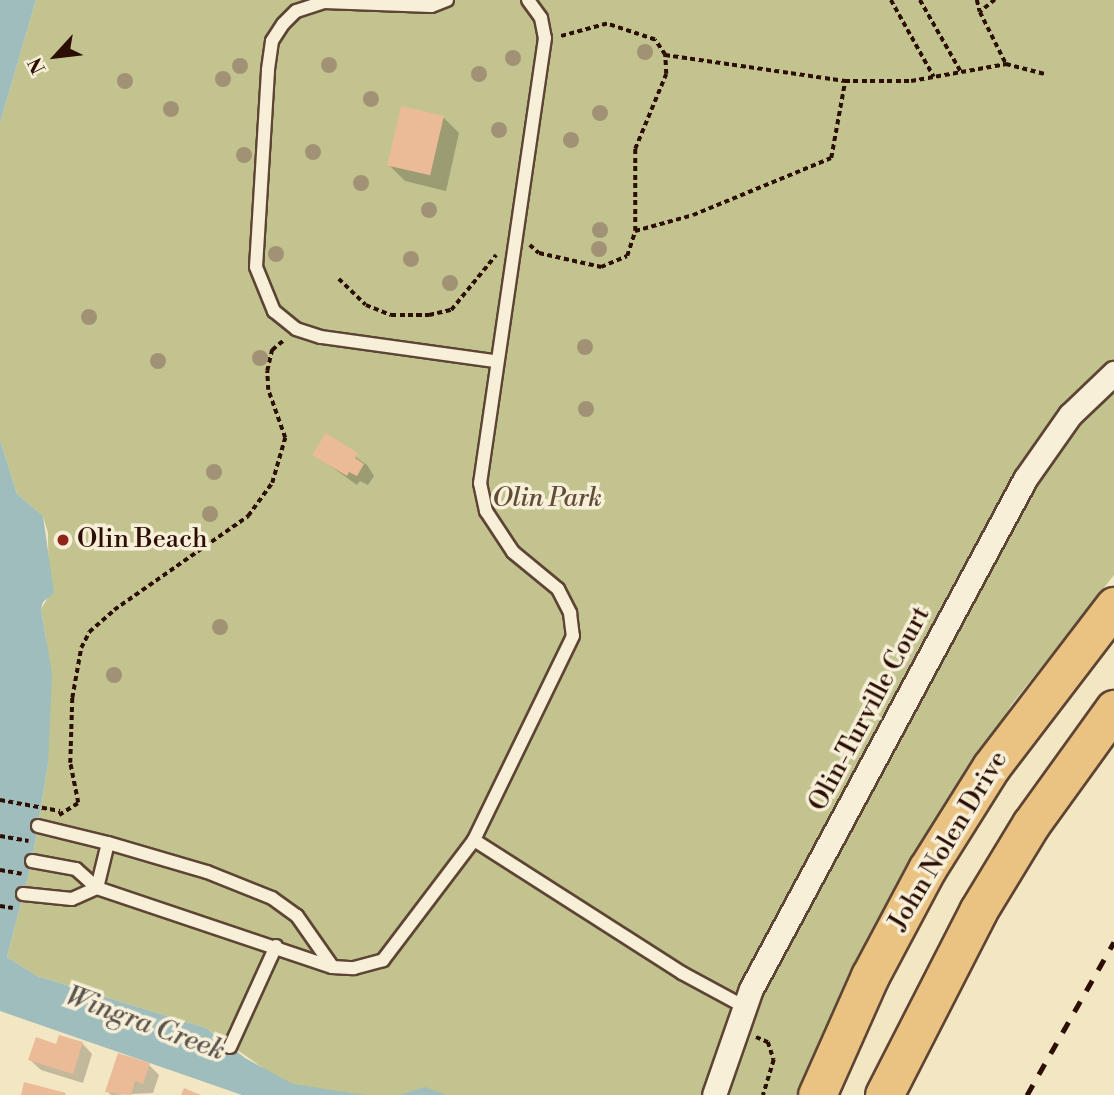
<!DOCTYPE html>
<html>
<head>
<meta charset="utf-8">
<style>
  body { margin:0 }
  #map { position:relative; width:1114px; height:1095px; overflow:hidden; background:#f3e6c3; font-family:"Libre Bodoni",serif }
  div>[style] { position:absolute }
  .green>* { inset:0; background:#c2c38f }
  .water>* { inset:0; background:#9ebdbc }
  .shadow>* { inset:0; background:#0003 }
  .building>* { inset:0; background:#ebbb98; transform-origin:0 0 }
  .path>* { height:3.5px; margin-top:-1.75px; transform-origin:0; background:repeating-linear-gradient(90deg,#2c0e04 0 5px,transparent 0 8.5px) }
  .roads { filter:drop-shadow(2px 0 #5e4434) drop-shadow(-2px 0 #5e4434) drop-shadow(0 2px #5e4434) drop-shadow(0 -2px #5e4434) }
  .service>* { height:12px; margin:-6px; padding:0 6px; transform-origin:6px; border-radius:6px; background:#f7efd8 }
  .minor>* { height:23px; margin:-11.5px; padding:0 11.5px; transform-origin:11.5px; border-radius:11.5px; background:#f7efd8 }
  .primary>* { height:37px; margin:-18.5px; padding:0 18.5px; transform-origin:18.5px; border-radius:18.5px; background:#eac382 }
  .rail>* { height:5px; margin-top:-2.5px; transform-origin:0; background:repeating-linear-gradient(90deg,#2c0e04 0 12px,transparent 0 24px) }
  .trees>* { width:16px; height:16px; margin:-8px; border-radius:50%; background:#a29275 }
  .dots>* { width:19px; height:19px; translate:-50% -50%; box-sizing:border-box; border:4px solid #f7efd8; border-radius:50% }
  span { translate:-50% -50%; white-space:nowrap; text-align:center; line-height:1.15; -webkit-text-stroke:7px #f7efd8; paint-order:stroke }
  .park-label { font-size:26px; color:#604d35; font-style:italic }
  .poi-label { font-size:26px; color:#2c0e04 }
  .left { translate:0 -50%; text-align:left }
  .street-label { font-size:26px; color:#2c0e04 }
  .water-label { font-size:28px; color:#5a544e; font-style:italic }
  .north { position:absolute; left:21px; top:21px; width:70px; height:70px; -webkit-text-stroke:5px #f7efd8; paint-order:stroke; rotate:243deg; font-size:19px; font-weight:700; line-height:28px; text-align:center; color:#2c0e04 }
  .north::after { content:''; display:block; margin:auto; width:24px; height:32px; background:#2c0e04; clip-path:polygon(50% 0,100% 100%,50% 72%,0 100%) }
</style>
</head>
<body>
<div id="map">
  <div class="green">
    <div style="clip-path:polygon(36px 0,1114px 0,1114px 575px,1012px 704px,917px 852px,854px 968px,797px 1095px,250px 1095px,263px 1068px,206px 1028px,37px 976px,7px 957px,32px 861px,48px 764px,46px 638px,41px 609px,49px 596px,48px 533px,43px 516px,17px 494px,0 440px,0 123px)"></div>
  </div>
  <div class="water">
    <div style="clip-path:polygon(0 0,36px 0,0 123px)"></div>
    <div style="clip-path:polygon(0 440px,17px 494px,43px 516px,54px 593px,43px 602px,41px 609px,52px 674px,48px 764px,32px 861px,7px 957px,37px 976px,206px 1028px,245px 1058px,293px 1084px,365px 1095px,242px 1095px,0 1011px)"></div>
    <div style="clip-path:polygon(425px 1087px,447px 1095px,399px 1095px)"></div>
  </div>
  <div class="shadow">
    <div style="clip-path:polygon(443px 117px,459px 133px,446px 191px,405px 181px,389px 165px)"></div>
    <div style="clip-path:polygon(326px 436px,367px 465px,374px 476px,368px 485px,360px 481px,357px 485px,315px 455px)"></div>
    <div style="clip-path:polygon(82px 1043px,92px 1054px,83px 1083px,41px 1070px,30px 1060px,58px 1046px)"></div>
    <div style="clip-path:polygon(149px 1065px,159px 1075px,153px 1093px,111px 1095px,107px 1091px)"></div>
  </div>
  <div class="building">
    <div style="left:401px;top:106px;width:44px;height:61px;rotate:13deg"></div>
    <div style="clip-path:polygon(326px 433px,358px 453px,355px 458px,364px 464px,357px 476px,349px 472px,347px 476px,312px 455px)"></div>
    <div style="clip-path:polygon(59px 1035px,83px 1042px,73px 1074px,28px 1060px,36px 1037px,56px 1044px)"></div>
    <div style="clip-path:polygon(118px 1053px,150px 1063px,143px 1084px,135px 1081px,131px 1095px,105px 1092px)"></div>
    <div style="clip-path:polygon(24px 1082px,66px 1093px,65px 1095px,21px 1095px)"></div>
    <div style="clip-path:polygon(184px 1088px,201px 1095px,181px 1095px)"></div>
  </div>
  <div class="path">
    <div style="left:891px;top:0;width:88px;rotate:60.8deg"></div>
    <div style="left:920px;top:0;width:83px;rotate:60.3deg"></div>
    <div style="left:977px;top:0;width:12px;rotate:76deg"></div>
    <div style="left:995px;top:0;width:19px;rotate:141deg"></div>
    <div style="left:980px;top:12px;width:58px;rotate:63.4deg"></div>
    <div style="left:1006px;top:64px;width:40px;rotate:14.4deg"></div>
    <div style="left:665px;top:55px;width:182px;rotate:8.2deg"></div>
    <div style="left:845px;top:81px;width:66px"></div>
    <div style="left:911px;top:81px;width:97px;rotate:-10.1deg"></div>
    <div style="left:635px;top:231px;width:60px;rotate:-15.4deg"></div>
    <div style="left:693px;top:215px;width:149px;rotate:-22.4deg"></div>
    <div style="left:831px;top:158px;width:78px;rotate:-79.7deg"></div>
    <div style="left:530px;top:245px;width:12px;rotate:42deg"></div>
    <div style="left:539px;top:253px;width:64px;rotate:12.7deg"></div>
    <div style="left:601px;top:267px;width:28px;rotate:-23deg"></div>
    <div style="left:627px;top:256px;width:26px;rotate:-72deg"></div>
    <div style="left:635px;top:231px;width:82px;rotate:-90deg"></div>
    <div style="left:635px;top:149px;width:81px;rotate:-67.5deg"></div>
    <div style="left:666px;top:74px;width:19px;rotate:-93deg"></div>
    <div style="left:665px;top:55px;width:18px;rotate:-124deg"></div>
    <div style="left:655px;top:40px;width:51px;rotate:-161.6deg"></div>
    <div style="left:607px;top:24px;width:50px;rotate:164.8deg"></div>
    <div style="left:339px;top:279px;width:37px;rotate:44deg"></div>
    <div style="left:366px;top:305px;width:27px;rotate:22deg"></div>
    <div style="left:391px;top:315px;width:38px"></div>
    <div style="left:429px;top:315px;width:23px;rotate:-13deg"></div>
    <div style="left:451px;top:310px;width:71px;rotate:-50.7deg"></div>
    <div style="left:0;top:800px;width:61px;rotate:10.4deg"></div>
    <div style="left:59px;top:815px;width:22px;rotate:-32deg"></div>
    <div style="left:78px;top:803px;width:41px;rotate:-101.3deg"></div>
    <div style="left:70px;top:763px;width:65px;rotate:-88.2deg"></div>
    <div style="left:72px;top:698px;width:51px;rotate:-79.8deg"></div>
    <div style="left:81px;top:648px;width:18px;rotate:-63deg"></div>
    <div style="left:89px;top:632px;width:33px;rotate:-41deg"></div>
    <div style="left:114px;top:610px;width:164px;rotate:-35deg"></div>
    <div style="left:248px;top:516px;width:41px;rotate:-54deg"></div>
    <div style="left:272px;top:483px;width:47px;rotate:-73.9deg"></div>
    <div style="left:285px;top:438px;width:51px;rotate:-109.5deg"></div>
    <div style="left:268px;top:390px;width:19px;rotate:-93deg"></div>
    <div style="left:267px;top:371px;width:22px;rotate:-77deg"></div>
    <div style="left:272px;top:350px;width:16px;rotate:-40deg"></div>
    <div style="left:0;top:836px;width:29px;rotate:10deg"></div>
    <div style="left:0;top:870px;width:22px;rotate:10deg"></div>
    <div style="left:0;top:906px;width:13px;rotate:9deg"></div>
    <div style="left:756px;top:1037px;width:13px;rotate:23deg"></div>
    <div style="left:768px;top:1042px;width:19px;rotate:72deg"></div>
    <div style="left:774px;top:1060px;width:37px;rotate:107deg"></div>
  </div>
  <div class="roads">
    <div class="service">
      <div style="left:447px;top:0;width:17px;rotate:159deg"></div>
      <div style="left:431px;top:6px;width:107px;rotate:-177.9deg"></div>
      <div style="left:324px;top:2px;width:29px;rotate:162deg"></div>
      <div style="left:296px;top:11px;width:18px;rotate:135deg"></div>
      <div style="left:283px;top:24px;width:20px;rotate:123deg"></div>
      <div style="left:272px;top:41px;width:30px;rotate:98deg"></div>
      <div style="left:268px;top:71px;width:196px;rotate:93.5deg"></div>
      <div style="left:256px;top:267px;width:48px;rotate:67.8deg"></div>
      <div style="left:274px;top:311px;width:28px;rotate:39deg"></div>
      <div style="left:296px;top:329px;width:26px;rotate:18deg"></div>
      <div style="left:321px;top:337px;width:175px;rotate:7.9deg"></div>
      <div style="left:528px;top:0;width:22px;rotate:54deg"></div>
      <div style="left:541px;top:18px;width:20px;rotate:79deg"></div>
      <div style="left:545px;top:38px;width:450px;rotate:98.3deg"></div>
      <div style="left:480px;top:483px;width:29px;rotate:78deg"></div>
      <div style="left:486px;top:511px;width:49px;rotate:56.6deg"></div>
      <div style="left:513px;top:552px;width:58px;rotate:39.4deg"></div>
      <div style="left:558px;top:589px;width:27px;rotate:63deg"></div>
      <div style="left:570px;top:613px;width:23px;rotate:83deg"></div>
      <div style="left:573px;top:636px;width:227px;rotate:115.9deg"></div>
      <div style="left:474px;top:840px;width:247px;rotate:32.6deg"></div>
      <div style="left:682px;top:973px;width:72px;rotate:28.4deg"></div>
      <div style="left:38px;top:826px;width:72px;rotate:13.7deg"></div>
      <div style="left:32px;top:861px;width:45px;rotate:10.3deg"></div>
      <div style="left:76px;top:869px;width:28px;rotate:42deg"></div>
      <div style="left:97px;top:888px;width:248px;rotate:18.6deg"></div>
      <div style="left:332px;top:967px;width:22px;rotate:3deg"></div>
      <div style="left:354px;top:968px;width:30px;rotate:-15deg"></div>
      <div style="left:383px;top:960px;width:151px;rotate:-52.8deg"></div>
      <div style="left:97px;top:888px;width:46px;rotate:-76.3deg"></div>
      <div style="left:108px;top:843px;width:103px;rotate:16.3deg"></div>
      <div style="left:207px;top:872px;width:70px;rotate:21.8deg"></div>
      <div style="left:272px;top:898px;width:31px;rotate:36deg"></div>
      <div style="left:297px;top:916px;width:61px;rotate:55deg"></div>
      <div style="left:23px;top:894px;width:49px;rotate:5.8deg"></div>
      <div style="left:72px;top:899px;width:27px;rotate:-24deg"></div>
      <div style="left:230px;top:1047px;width:111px;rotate:-65.5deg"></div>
    </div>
    <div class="minor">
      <div style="left:714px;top:1095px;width:112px;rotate:-70.8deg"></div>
      <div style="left:751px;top:989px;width:579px;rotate:-61.75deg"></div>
      <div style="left:1025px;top:479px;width:78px;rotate:-54.9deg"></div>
      <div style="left:1070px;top:415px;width:61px;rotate:-43.7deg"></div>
    </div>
    <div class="primary">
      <div style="left:817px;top:1095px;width:130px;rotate:-66deg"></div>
      <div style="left:870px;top:976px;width:121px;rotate:-62deg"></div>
      <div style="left:927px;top:869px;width:120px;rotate:-57.9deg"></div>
      <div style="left:991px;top:767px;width:203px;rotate:-52.6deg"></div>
      <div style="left:884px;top:1095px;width:207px;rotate:-62.9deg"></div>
      <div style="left:978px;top:911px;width:102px;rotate:-58.7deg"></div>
      <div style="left:1031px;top:824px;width:142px;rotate:-54.2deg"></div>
    </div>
  </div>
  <div class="rail">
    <div style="left:1027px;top:1095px;width:176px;rotate:-60.4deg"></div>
  </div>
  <div class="trees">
    <div style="left:645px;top:52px"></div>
    <div style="left:513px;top:58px"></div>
    <div style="left:329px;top:65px"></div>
    <div style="left:240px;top:66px"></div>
    <div style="left:479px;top:74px"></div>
    <div style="left:223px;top:79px"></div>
    <div style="left:125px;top:81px"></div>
    <div style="left:371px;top:99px"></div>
    <div style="left:171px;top:109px"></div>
    <div style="left:600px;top:113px"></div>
    <div style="left:499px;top:130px"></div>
    <div style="left:571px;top:140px"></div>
    <div style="left:313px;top:152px"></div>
    <div style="left:244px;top:155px"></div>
    <div style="left:361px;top:183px"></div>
    <div style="left:429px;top:210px"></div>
    <div style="left:600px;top:230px"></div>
    <div style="left:599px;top:249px"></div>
    <div style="left:276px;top:254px"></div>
    <div style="left:411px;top:259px"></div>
    <div style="left:450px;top:283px"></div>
    <div style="left:89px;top:317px"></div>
    <div style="left:585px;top:347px"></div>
    <div style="left:260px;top:358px"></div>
    <div style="left:158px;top:361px"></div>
    <div style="left:586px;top:409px"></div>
    <div style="left:214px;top:472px"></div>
    <div style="left:210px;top:514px"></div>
    <div style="left:220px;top:627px"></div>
    <div style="left:114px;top:675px"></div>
  </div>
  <div class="dots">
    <div style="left:63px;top:540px;background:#8f2418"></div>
  </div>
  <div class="park-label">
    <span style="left:547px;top:499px">Olin Park</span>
  </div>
  <div class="poi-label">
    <span class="left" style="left:77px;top:540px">Olin Beach</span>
  </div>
  <div class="street-label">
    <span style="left:870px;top:709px;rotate:-62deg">Olin-Turville Court</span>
    <span style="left:949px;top:841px;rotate:-59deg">John Nolen Drive</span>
  </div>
  <div class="water-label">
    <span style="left:145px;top:1024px;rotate:20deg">Wingra Creek</span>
  </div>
  <div class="north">N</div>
</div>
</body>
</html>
